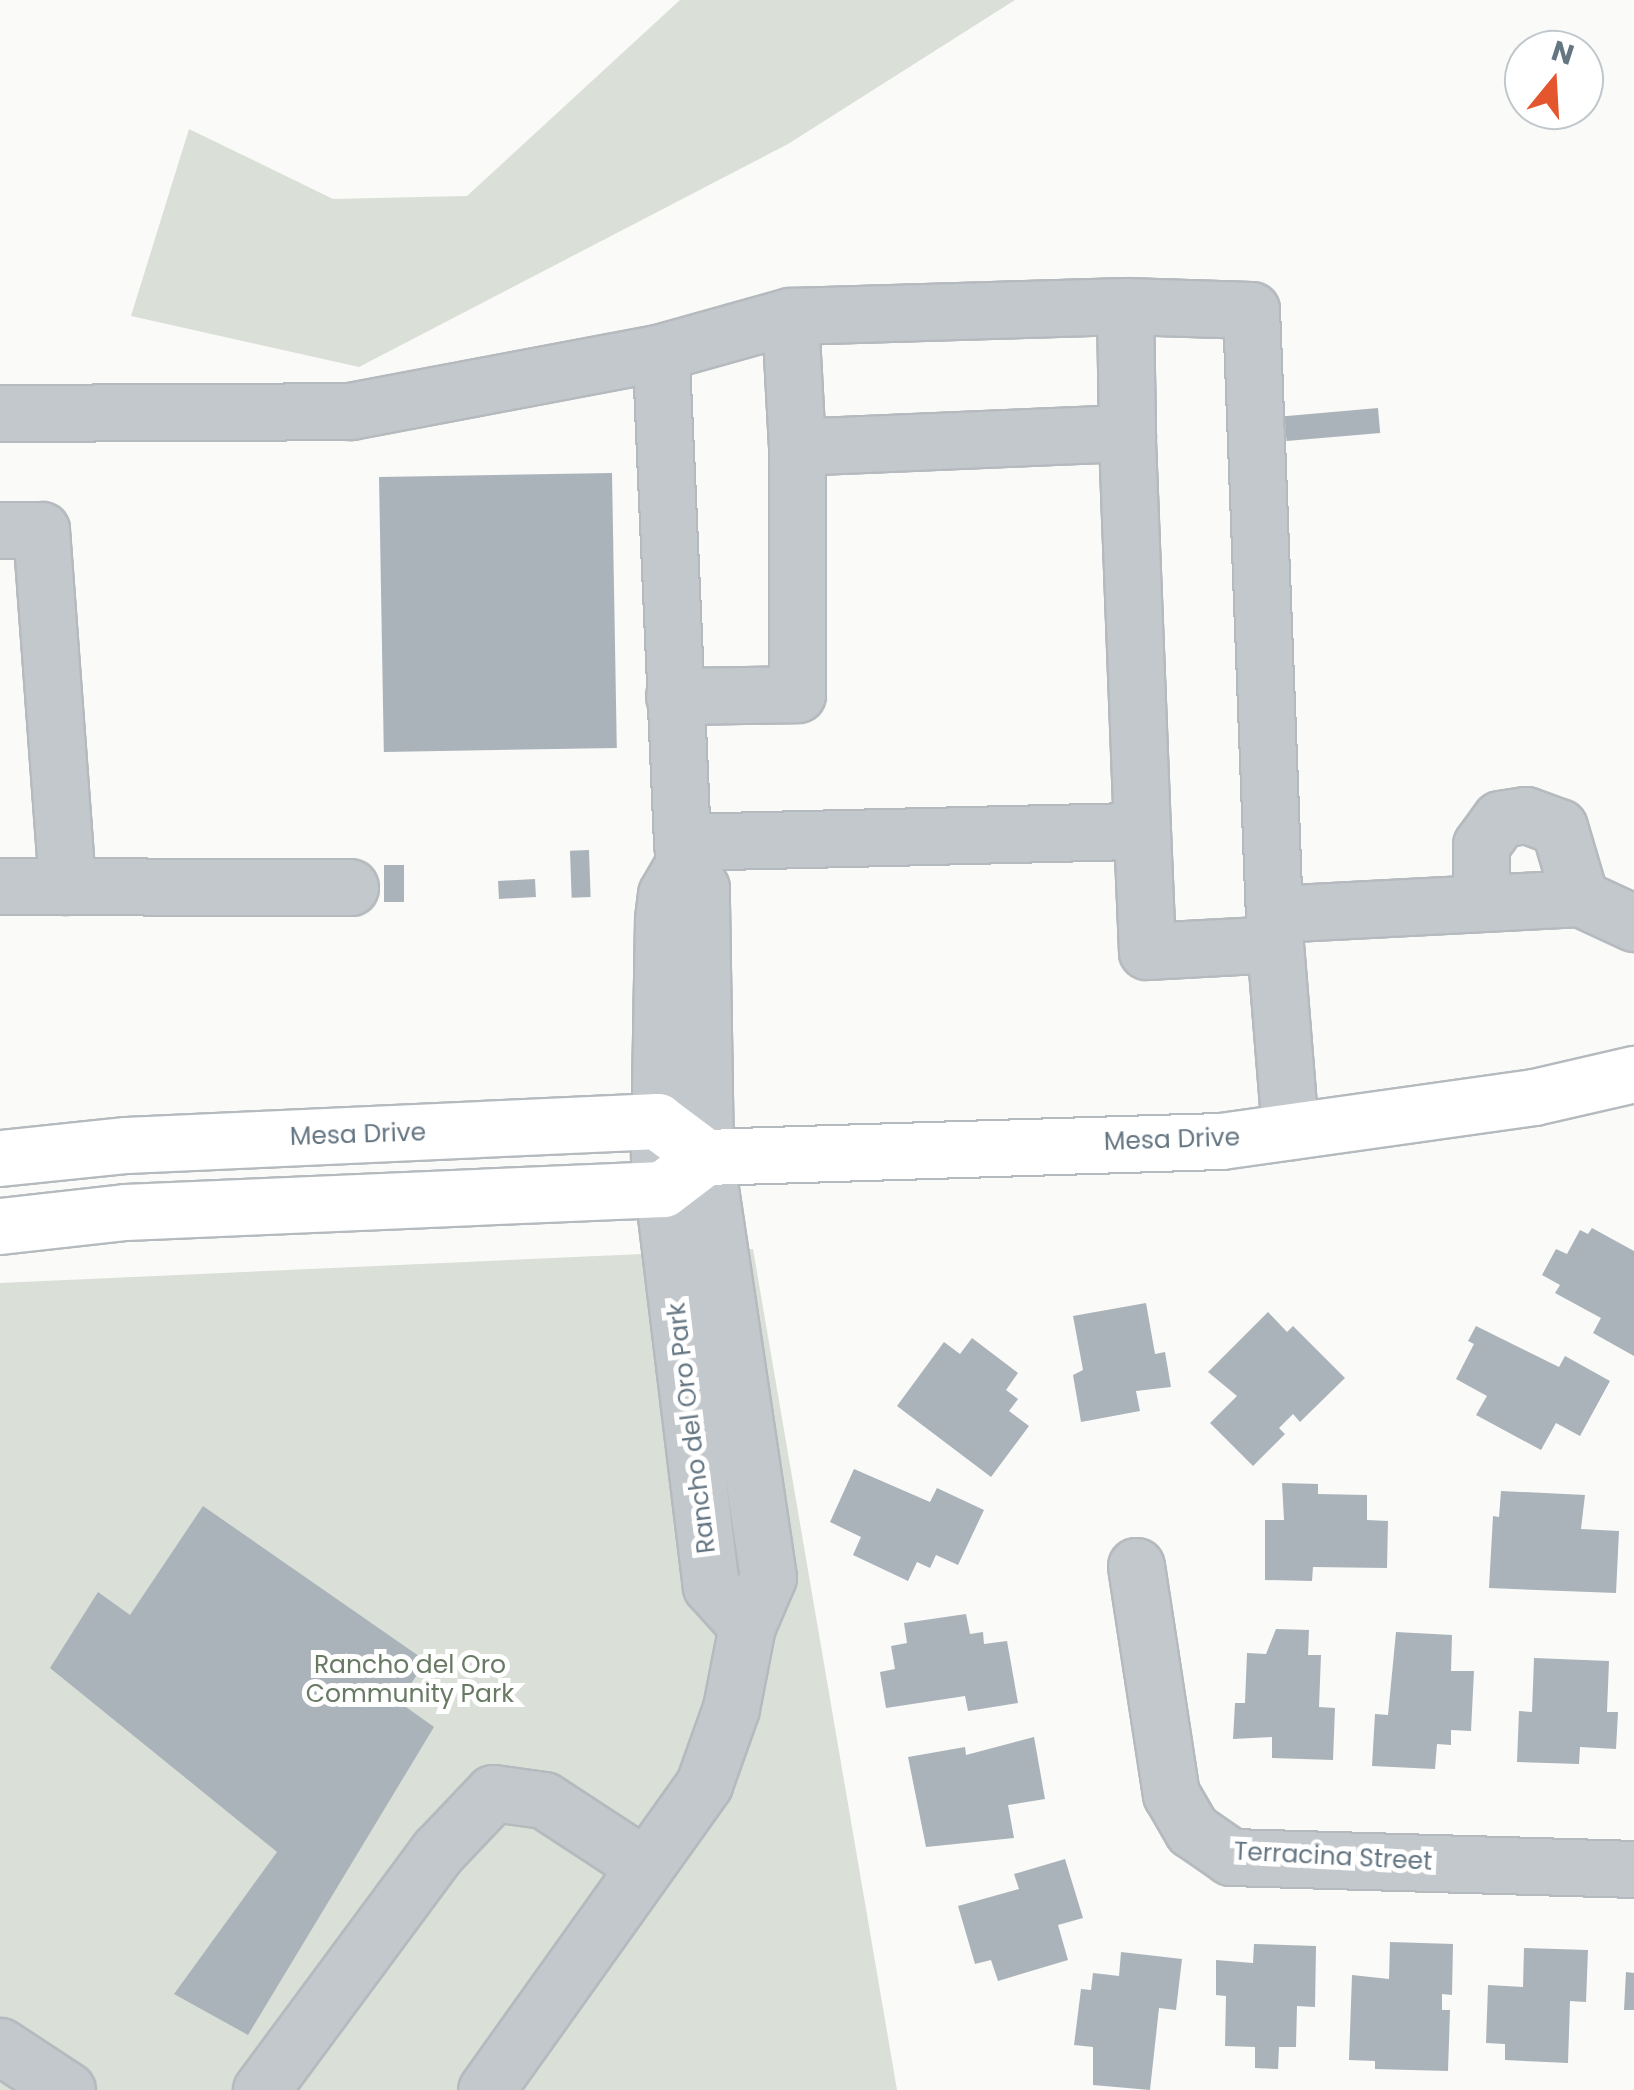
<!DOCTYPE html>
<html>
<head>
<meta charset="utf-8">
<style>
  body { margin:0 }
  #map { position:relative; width:1634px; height:2090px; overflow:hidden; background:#fafaf8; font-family:Poppins,sans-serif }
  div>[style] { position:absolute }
  .green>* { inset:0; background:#dadfd7 }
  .building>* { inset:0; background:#aab3b9; transform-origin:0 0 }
  .roads { filter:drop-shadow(2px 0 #b5babe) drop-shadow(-2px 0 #b5babe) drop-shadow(0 2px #b5babe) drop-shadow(0 -2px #b5babe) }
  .minor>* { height:55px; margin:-27.5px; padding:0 27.5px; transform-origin:27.5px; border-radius:27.5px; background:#c3c8cc }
  .major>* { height:55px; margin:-27.5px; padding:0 27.5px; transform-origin:27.5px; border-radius:27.5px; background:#fff }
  span { translate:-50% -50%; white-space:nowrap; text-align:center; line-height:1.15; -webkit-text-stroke:10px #fff; paint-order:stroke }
  .street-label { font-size:25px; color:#657683 }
  .park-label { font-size:25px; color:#687a64 }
  .north { position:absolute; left:1504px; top:30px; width:100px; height:100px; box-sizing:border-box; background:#fff; border:2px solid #c1c8cd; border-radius:50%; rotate:18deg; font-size:28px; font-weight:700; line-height:40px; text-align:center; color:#657683 }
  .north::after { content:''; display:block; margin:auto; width:35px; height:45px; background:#e4572e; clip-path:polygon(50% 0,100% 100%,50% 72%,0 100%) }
</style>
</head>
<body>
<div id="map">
  <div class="green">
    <div style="clip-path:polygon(680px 0,1015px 0,788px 144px,359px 367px,131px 316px,189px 129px,333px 199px,467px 196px)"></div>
    <div style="clip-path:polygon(753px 1249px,897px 2090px,0 2090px,0 1283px)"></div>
  </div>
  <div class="building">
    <div style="left:1378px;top:408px;width:25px;height:94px;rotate:85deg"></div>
    <div style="left:612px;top:473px;width:275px;height:233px;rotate:89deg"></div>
    <div style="left:589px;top:850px;width:47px;height:19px;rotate:88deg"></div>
    <div style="left:404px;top:865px;width:37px;height:20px;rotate:90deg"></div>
    <div style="left:535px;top:879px;width:18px;height:37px;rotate:87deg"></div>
    <div style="clip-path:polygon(1592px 1228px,1634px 1251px,1634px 1356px,1593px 1333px,1601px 1318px,1555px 1293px,1560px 1285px,1542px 1275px,1556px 1249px,1567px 1254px,1580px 1230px,1588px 1234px)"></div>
    <div style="clip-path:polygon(1146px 1303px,1155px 1354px,1165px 1352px,1171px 1387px,1136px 1391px,1140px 1411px,1081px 1422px,1073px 1375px,1083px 1370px,1073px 1316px)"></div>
    <div style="clip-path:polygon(1268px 1312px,1287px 1332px,1293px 1326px,1345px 1378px,1300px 1422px,1293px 1414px,1279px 1428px,1285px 1434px,1253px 1466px,1210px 1423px,1237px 1396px,1208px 1372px)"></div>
    <div style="clip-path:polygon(1476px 1326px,1559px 1367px,1565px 1356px,1610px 1381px,1580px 1436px,1556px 1423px,1541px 1450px,1476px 1415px,1487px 1396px,1456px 1379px,1474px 1344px,1468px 1341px)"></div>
    <div style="clip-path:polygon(972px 1338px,1018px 1373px,1006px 1390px,1018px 1399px,1009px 1411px,1029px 1426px,991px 1477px,897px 1406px,944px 1342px,960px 1354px)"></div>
    <div style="clip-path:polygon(854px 1469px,930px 1502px,937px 1488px,984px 1510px,958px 1565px,936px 1555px,930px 1568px,917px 1562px,908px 1581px,853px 1555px,861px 1537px,830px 1522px)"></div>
    <div style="clip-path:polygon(1282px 1483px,1318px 1484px,1318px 1494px,1367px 1495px,1367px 1520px,1388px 1521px,1387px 1568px,1313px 1567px,1312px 1581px,1265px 1580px,1265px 1520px,1284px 1520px)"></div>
    <div style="clip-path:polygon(1501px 1491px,1585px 1495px,1581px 1529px,1619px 1531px,1616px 1593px,1489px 1588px,1493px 1516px,1499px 1517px)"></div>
    <div style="clip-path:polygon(203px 1506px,426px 1661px,399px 1702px,434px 1727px,248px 2035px,174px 1994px,277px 1852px,50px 1668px,98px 1592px,130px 1615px)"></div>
    <div style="clip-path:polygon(966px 1614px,970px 1634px,983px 1632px,984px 1644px,1007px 1641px,1018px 1703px,968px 1711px,965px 1696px,886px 1708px,880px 1672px,895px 1669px,891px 1646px,907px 1643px,904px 1623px)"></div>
    <div style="clip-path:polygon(1276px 1629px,1309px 1630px,1308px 1655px,1321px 1655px,1319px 1707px,1335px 1708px,1333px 1760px,1272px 1758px,1272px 1737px,1233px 1739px,1235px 1703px,1245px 1703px,1247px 1653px,1266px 1654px)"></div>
    <div style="clip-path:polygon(1396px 1632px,1452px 1635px,1451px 1671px,1474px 1671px,1471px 1731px,1451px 1730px,1451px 1745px,1437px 1744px,1435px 1769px,1372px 1766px,1375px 1714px,1388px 1715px)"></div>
    <div style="clip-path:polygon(1534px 1658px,1609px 1661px,1607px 1712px,1618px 1712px,1616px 1749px,1580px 1747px,1579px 1764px,1517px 1762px,1519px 1711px,1532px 1712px)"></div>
    <div style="clip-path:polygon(1034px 1737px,1045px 1799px,1008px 1805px,1014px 1838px,926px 1847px,908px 1757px,965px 1747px,966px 1755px)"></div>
    <div style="clip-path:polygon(1065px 1859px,1083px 1918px,1058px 1925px,1068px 1960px,998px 1981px,991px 1960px,975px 1964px,958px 1906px,1019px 1889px,1014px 1874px)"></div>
    <div style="clip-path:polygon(1390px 1942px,1453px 1944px,1452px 1995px,1442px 1994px,1442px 2010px,1450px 2010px,1448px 2071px,1375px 2069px,1375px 2061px,1349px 2060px,1352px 1975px,1389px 1979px)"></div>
    <div style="clip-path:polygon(1254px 1944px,1316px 1946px,1315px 2007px,1297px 2006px,1296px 2047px,1279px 2047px,1278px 2069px,1255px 2068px,1255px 2047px,1225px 2046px,1226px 1996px,1216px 1995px,1216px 1960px,1253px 1963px)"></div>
    <div style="clip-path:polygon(1524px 1948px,1588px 1950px,1586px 2002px,1570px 2001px,1568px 2063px,1505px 2060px,1505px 2044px,1486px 2043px,1488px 1985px,1523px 1987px)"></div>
    <div style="clip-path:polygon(1121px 1952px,1182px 1959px,1176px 2010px,1159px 2008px,1150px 2090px,1093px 2085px,1093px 2047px,1074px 2045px,1081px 1989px,1091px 1990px,1093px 1973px,1119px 1976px)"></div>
    <div style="clip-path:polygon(1626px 1972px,1634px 1973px,1634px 2010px,1624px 2010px)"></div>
  </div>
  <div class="roads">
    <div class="minor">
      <div style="left:1125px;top:306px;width:127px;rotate:89.1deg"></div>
      <div style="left:0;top:413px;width:350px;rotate:-0.3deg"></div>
      <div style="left:350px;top:411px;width:317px;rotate:-10.7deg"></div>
      <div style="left:0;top:530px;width:41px"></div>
      <div style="left:41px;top:530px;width:357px;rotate:85.8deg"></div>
      <div style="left:674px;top:696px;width:123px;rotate:-0.9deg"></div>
      <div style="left:797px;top:694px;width:247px;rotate:-90deg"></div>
      <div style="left:1142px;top:831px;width:120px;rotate:87.6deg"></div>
      <div style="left:1147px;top:951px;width:128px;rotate:-3.1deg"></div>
      <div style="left:1275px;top:944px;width:188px;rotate:85.4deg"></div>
      <div style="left:682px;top:842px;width:460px;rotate:-1.4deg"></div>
      <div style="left:1142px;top:831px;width:398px;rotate:-92.2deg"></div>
      <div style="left:1127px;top:433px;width:330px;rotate:177.6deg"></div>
      <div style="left:797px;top:447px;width:131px;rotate:-93.1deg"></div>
      <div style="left:684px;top:863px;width:36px;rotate:120deg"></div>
      <div style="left:666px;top:894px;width:26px;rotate:97deg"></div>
      <div style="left:663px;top:920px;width:238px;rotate:91deg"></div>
      <div style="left:659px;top:1158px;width:431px;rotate:83.1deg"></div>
      <div style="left:711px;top:1586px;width:54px;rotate:48deg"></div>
      <div style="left:0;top:886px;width:350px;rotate:0.2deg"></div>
      <div style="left:1481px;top:903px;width:58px;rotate:-90deg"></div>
      <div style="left:1481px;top:845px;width:32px;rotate:-54deg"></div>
      <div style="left:1500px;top:819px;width:26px;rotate:-9deg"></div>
      <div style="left:1526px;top:815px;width:35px;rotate:20deg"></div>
      <div style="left:1559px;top:827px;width:74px;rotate:73.5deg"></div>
      <div style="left:1274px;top:914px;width:306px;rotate:-3deg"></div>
      <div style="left:1580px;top:898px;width:60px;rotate:24.8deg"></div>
      <div style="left:1136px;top:1566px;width:231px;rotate:81.3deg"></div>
      <div style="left:1171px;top:1794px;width:42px;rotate:59.7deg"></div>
      <div style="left:1192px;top:1830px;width:47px;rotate:34.7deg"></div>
      <div style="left:1231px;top:1857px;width:403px;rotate:1.7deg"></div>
      <div style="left:0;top:2046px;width:80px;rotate:33.3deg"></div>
      <div style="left:261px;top:2090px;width:297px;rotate:-53.5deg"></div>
      <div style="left:438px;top:1851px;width:80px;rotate:-46.5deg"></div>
      <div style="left:493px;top:1793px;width:51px;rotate:7.8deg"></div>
      <div style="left:544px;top:1800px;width:121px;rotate:33.2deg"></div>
      <div style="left:486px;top:2090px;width:376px;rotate:-54.5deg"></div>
      <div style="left:704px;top:1784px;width:81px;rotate:-70.4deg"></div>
      <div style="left:731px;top:1708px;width:84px;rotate:-79deg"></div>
      <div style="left:747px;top:1626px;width:53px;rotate:-66.8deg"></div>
      <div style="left:768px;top:1577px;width:425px;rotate:-98.5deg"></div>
      <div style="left:705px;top:1157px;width:269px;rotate:-90.9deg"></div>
      <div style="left:701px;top:888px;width:30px;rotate:-124deg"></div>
      <div style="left:684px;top:863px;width:21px;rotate:-95deg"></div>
      <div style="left:682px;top:842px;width:490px;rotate:-92.5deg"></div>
      <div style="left:661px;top:352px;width:134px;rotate:-15.6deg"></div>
      <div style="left:790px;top:316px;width:335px;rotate:-1.7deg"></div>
      <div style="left:1125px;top:306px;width:126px;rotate:1.8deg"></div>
      <div style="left:1251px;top:310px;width:634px;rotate:87.83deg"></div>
    </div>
    <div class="major">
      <div style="left:0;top:1158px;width:127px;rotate:-5.9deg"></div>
      <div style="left:126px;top:1145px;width:532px;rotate:-2.59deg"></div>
      <div style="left:657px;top:1121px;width:60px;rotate:36.9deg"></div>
      <div style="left:0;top:1226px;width:126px;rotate:-6.4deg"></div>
      <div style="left:125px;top:1212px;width:538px;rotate:-2.45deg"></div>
      <div style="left:663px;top:1189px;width:53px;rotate:-37.3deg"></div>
      <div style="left:705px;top:1157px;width:516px;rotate:-1.78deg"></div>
      <div style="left:1221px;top:1141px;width:316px;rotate:-8deg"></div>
      <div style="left:1534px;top:1097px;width:103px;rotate:-13deg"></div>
    </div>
  </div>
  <div class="street-label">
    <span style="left:358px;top:1135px;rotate:-2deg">Mesa Drive</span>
    <span style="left:1172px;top:1140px;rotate:-2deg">Mesa Drive</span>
    <span style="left:692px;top:1428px;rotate:-97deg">Rancho del Oro Park</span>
    <span style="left:1333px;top:1857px;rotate:3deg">Terracina Street</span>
  </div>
  <div class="park-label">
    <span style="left:410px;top:1680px">Rancho del Oro<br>Community Park</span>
  </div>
  <div class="north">N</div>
</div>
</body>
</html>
